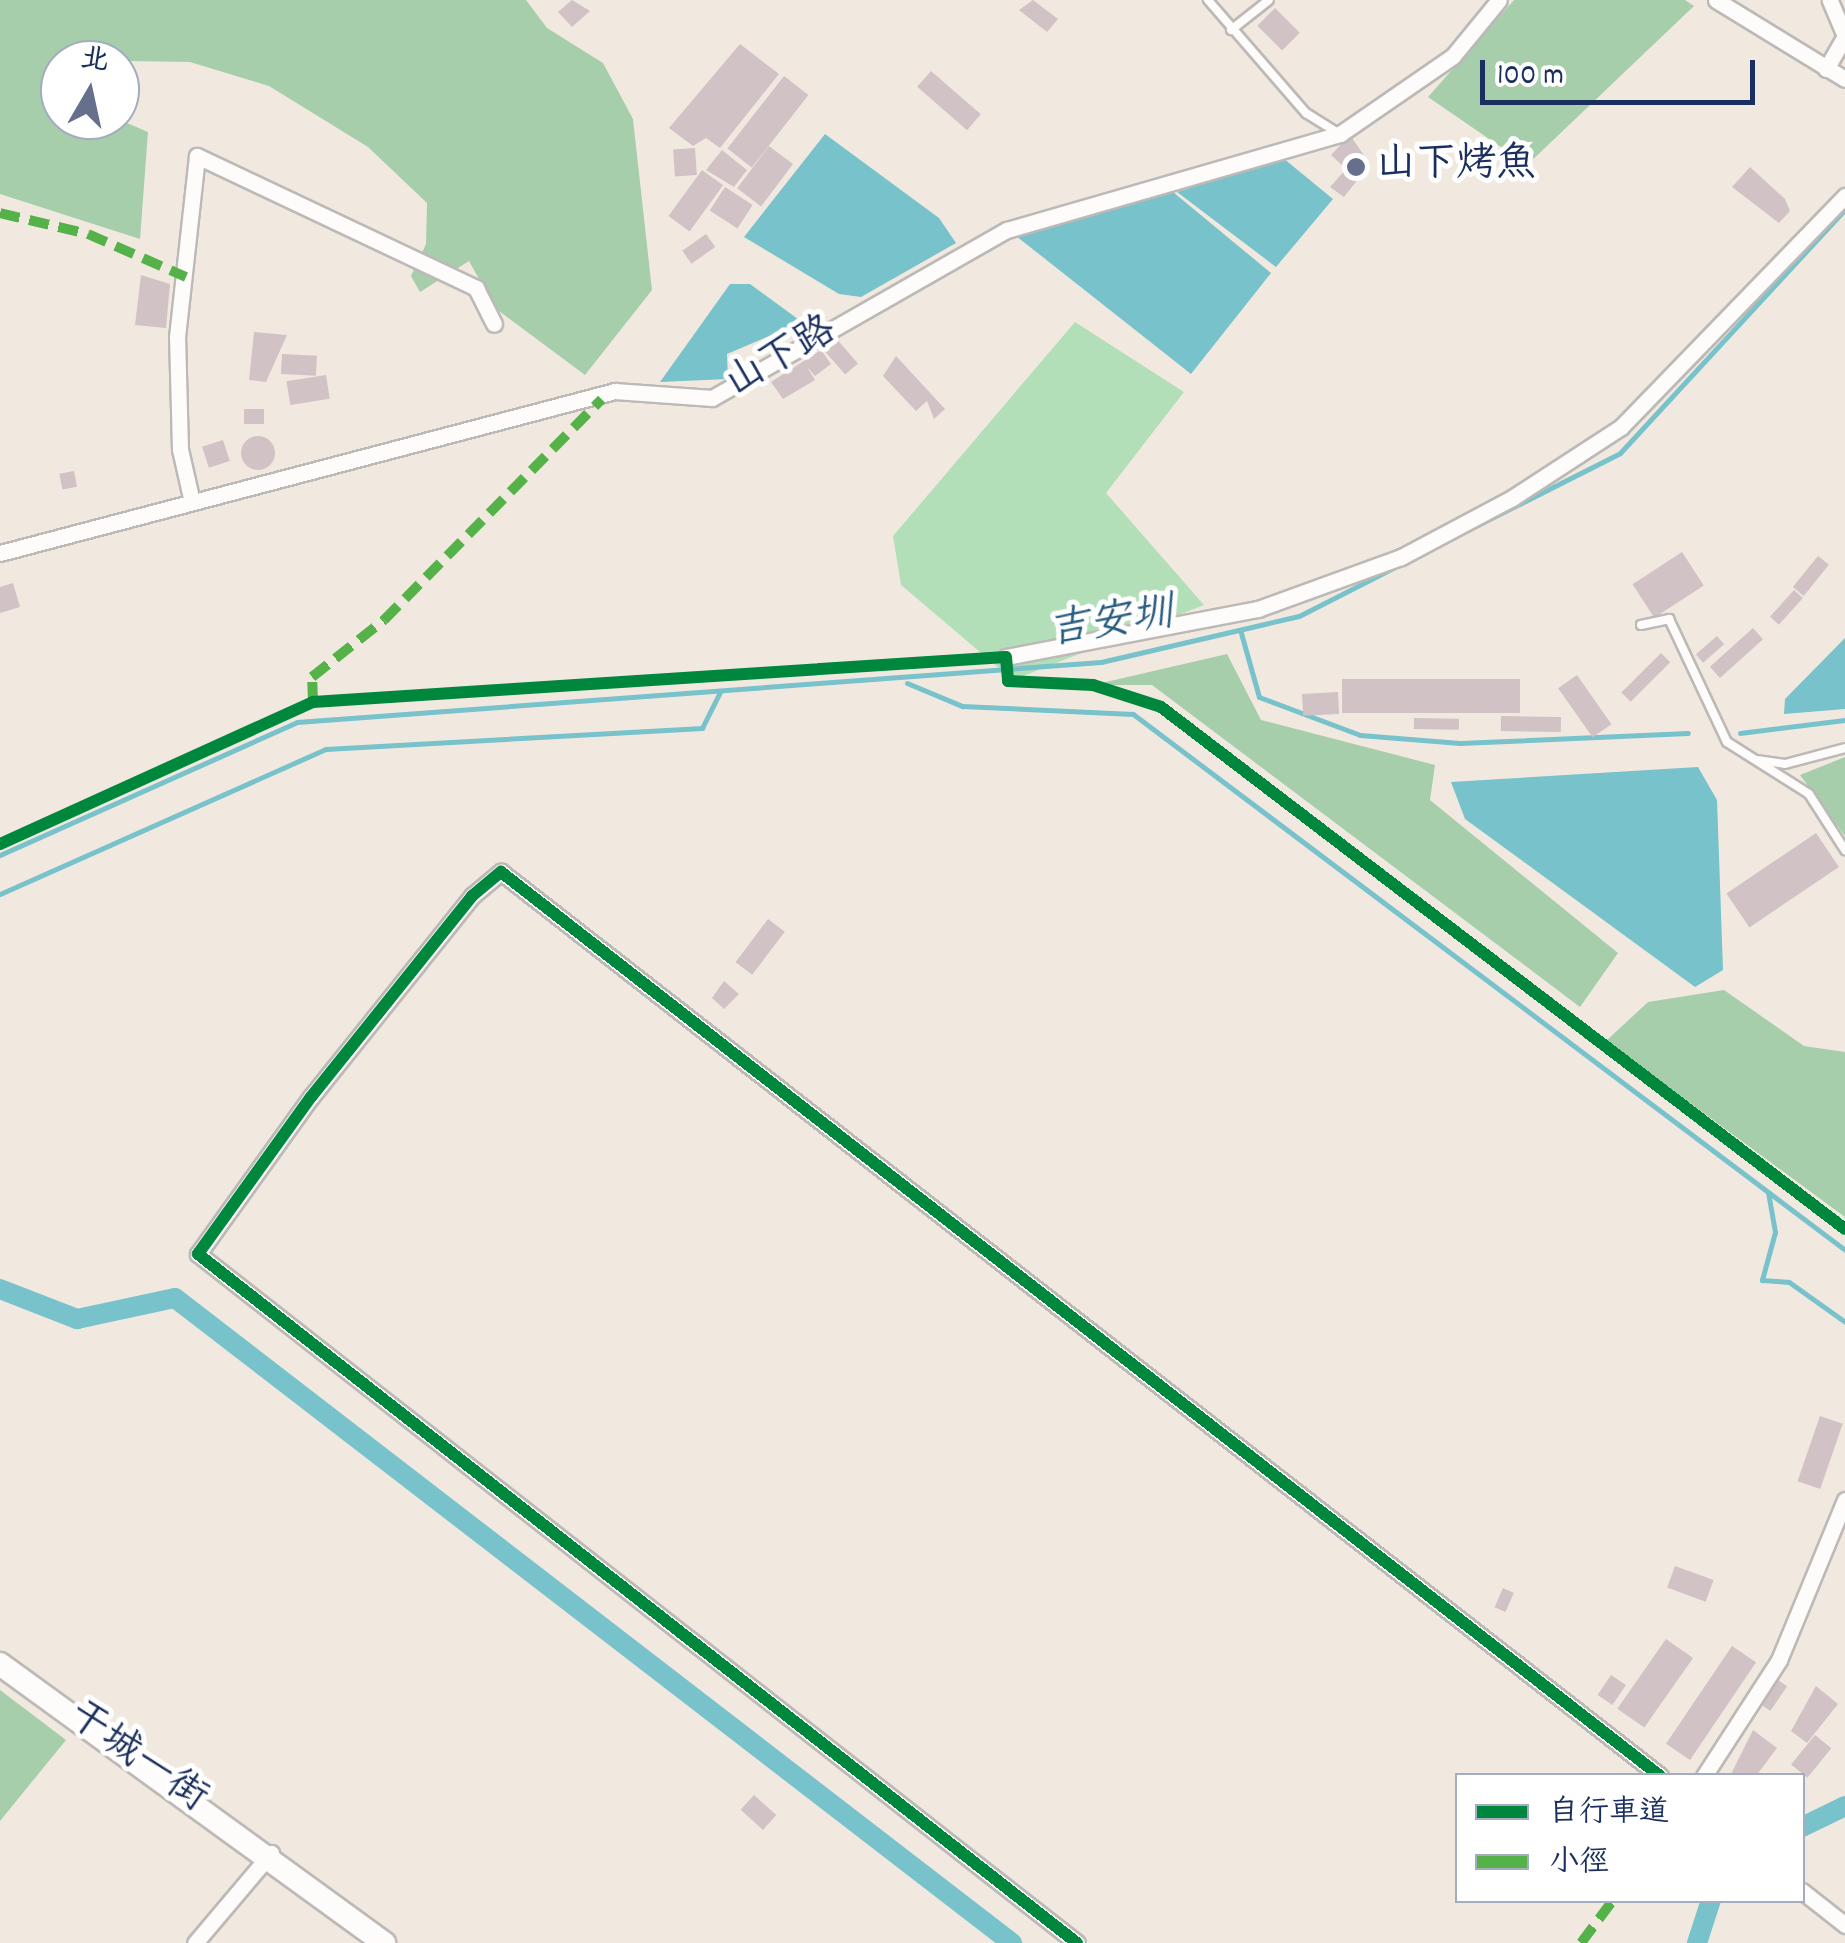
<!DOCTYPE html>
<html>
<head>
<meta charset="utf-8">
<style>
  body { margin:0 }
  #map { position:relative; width:1845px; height:1943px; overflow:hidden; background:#f1e9e0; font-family:Dekko,"LXGW WenKai TC",sans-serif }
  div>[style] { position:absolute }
  .green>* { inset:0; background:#b3dfb8 }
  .forest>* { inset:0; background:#a6ceab }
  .water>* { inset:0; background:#78c2cb }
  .stream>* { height:5px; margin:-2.5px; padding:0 2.5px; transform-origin:2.5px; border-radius:2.5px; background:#78c2cb }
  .canal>* { height:20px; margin:-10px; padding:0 10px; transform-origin:10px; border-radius:10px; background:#78c2cb }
  .building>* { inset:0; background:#d1c2c6; transform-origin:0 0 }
  .round { border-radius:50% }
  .roads { filter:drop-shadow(2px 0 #bcb9b7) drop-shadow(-2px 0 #bcb9b7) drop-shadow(0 2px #bcb9b7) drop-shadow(0 -2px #bcb9b7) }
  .lane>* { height:8px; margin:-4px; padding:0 4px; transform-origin:4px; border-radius:4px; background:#fdfcfa }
  .street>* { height:15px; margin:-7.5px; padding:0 7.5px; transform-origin:7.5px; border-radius:7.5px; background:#fdfcfa }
  .secondary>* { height:22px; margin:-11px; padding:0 11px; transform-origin:11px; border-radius:11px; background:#fdfcfa }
  .quiet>* { height:10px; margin-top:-5px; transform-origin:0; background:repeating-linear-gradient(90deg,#55b248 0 20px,transparent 0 30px) }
  .cycleway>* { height:12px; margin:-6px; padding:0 6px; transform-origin:6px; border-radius:6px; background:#00873e }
  .dots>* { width:28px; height:28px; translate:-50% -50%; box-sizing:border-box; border:5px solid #fff; border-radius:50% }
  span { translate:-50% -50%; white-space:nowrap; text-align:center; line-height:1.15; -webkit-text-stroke:10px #fff; paint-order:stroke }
  .poi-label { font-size:40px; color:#1b2f5e }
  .left { translate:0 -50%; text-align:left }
  .street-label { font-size:40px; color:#1b2f5e }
  .water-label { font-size:42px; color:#295c81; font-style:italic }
  .legend { position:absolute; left:1455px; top:1773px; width:350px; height:130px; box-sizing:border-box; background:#fff; border:2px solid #a4acbf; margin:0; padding:12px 18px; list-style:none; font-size:30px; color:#1b2f5e }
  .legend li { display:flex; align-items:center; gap:20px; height:50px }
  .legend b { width:50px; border:2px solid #a4acbf }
  .north { position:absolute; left:40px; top:40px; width:100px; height:100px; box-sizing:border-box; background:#fff; border:2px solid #a4acbf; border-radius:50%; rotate:9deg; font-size:28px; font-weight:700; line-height:40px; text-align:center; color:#1b2f5e }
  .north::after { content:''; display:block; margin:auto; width:35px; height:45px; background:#66708c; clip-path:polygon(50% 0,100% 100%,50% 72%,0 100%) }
  .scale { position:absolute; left:1480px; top:60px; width:275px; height:45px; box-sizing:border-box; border:5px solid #1b2f5e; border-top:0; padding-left:12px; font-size:30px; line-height:35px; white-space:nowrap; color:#1b2f5e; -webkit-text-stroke:8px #fff; paint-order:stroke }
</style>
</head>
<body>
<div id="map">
  <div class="green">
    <div style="clip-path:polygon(1075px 322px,1184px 392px,1106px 493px,1204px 605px,1013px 680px,901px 585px,893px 536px)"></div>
  </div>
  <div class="forest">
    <div style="clip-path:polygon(0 0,526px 0,547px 28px,603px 63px,633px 119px,652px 290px,585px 375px,495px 308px,469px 261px,420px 292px,411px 276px,426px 244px,427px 203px,368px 147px,269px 86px,190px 62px,60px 60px,60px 120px,120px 120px,148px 132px,140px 239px,0 194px)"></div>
    <div style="clip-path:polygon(1514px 0,1685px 0,1694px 6px,1527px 165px,1428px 97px)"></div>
    <div style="clip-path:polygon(1227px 654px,1261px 720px,1435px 765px,1430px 800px,1618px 953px,1580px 1007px,1152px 685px,1093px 685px)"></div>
    <div style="clip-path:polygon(1845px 757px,1845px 836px,1800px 775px)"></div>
    <div style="clip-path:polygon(1724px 990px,1804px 1046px,1845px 1052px,1845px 1217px,1606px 1041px,1648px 1002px)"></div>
    <div style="clip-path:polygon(0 1690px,66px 1740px,0 1821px)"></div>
  </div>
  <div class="water">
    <div style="clip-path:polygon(825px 134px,939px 218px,956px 243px,861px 297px,839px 294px,744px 237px)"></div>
    <div style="clip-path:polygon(1283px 158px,1333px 199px,1276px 267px,1177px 192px)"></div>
    <div style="clip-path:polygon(1173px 192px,1271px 273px,1191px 374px,1011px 232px)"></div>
    <div style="clip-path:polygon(730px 284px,750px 284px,802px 322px,727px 354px,728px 379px,660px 382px)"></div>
    <div style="clip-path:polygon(1845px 638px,1845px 709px,1784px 714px,1785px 699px)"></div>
    <div style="clip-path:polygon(1698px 767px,1717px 800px,1723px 970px,1695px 987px,1465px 819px,1451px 782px)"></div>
  </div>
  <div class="stream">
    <div style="left:1444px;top:542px;width:197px;rotate:-26.8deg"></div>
    <div style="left:1620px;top:453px;width:332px;rotate:-47.3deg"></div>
    <div style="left:1241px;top:633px;width:66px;rotate:74.3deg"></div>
    <div style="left:1259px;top:697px;width:108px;rotate:20.6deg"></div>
    <div style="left:1360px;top:735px;width:100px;rotate:4.6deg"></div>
    <div style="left:1460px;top:743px;width:228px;rotate:-2.5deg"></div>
    <div style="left:907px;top:683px;width:60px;rotate:22.7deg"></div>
    <div style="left:962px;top:706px;width:171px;rotate:2.7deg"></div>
    <div style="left:1133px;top:714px;width:891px;rotate:36.97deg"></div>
    <div style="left:1740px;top:733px;width:106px;rotate:-7.1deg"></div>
    <div style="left:0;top:855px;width:325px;rotate:-24.1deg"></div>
    <div style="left:297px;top:722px;width:806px;rotate:-4.27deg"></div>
    <div style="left:1101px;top:662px;width:203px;rotate:-13.1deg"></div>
    <div style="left:1299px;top:616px;width:117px;rotate:-27deg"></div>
    <div style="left:0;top:894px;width:357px;rotate:-24deg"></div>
    <div style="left:326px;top:749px;width:377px;rotate:-3.2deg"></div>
    <div style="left:702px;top:728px;width:40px;rotate:-63.4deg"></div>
    <div style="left:1768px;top:1192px;width:41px;rotate:80.1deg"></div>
    <div style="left:1775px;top:1232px;width:50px;rotate:105.2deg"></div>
    <div style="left:1762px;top:1280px;width:27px;rotate:4deg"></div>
    <div style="left:1789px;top:1282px;width:69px;rotate:35.5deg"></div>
  </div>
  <div class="canal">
    <div style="left:0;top:1289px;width:83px;rotate:21.3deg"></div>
    <div style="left:77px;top:1319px;width:100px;rotate:-12.1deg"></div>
    <div style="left:175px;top:1298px;width:1057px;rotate:37.62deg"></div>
    <div style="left:1802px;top:1827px;width:48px;rotate:-26deg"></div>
    <div style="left:1697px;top:1943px;width:45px;rotate:-72deg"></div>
  </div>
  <div class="building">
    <div style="clip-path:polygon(572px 0,590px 11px,572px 27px,558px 12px)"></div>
    <div style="clip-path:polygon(1033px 0,1058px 19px,1047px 32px,1019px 10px)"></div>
    <div style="left:1275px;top:8px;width:35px;height:25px;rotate:45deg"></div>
    <div style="clip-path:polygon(740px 44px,779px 74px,720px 148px,706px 138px,693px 146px,669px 128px)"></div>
    <div style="left:931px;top:71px;width:66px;height:21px;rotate:41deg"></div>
    <div style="left:784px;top:76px;width:31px;height:92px;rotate:38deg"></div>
    <div style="clip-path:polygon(1350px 135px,1370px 164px,1344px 197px,1330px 187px,1346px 169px,1331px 155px)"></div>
    <div style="left:769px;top:146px;width:30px;height:53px;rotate:37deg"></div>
    <div style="left:695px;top:148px;width:27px;height:22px;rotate:86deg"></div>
    <div style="clip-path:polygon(722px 150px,747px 170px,734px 187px,706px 170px)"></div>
    <div style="clip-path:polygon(1750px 167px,1785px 199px,1790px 211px,1779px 223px,1732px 187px)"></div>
    <div style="left:702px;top:170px;width:26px;height:57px;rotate:36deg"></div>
    <div style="left:725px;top:187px;width:33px;height:28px;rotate:33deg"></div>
    <div style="left:706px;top:234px;width:16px;height:29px;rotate:55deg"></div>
    <div style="clip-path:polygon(141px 275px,170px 284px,166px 328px,135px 325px)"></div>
    <div style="clip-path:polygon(254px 332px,287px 335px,266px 382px,249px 380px)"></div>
    <div style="left:835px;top:337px;width:35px;height:17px;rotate:49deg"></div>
    <div style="clip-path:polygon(821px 350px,831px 364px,815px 376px,807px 367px,815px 380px,783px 399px,771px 382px)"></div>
    <div style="left:282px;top:354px;width:35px;height:20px;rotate:3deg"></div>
    <div style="clip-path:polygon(896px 356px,945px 409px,934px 419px,927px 401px,916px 411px,883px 376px)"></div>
    <div style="left:326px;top:375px;width:24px;height:40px;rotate:81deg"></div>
    <div style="left:264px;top:409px;width:15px;height:20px;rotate:90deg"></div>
    <div class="round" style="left:241px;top:436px;width:34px;height:34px"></div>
    <div style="left:223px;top:440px;width:22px;height:22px;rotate:72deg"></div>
    <div style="left:74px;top:471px;width:16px;height:15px;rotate:79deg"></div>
    <div style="left:1682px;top:552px;width:40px;height:59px;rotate:57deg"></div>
    <div style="left:1818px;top:556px;width:14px;height:40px;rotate:39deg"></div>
    <div style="clip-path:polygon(13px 583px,20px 607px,0 613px,0 587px)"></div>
    <div style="left:1794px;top:590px;width:12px;height:36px;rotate:42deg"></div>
    <div style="left:1753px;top:628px;width:15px;height:58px;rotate:48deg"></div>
    <div style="left:1717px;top:636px;width:11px;height:28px;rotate:49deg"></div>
    <div style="left:1661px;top:653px;width:13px;height:56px;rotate:45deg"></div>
    <div style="left:1577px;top:675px;width:60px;height:23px;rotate:55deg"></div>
    <div style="left:1342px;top:679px;width:178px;height:34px"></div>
    <div style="left:1338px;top:692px;width:22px;height:36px;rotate:87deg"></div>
    <div style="left:1501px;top:716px;width:60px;height:15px;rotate:1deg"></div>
    <div style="left:1414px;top:718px;width:45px;height:11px;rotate:1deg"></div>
    <div style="left:1816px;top:833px;width:41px;height:108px;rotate:56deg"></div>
    <div style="left:768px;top:919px;width:21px;height:54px;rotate:37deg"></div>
    <div style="clip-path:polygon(724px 981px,739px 994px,724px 1009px,712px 998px)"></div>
    <div style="left:1820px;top:1416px;width:24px;height:69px;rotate:19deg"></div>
    <div style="left:1675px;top:1566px;width:41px;height:23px;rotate:20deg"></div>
    <div style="left:1503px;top:1588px;width:12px;height:21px;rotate:24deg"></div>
    <div style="left:1666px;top:1639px;width:33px;height:85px;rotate:35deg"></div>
    <div style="left:1732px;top:1646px;width:29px;height:118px;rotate:34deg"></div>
    <div style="left:1611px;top:1675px;width:18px;height:24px;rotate:34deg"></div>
    <div style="left:1778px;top:1680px;width:11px;height:30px;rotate:34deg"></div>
    <div style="clip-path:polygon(1816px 1686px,1838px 1704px,1807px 1743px,1791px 1731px)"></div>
    <div style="clip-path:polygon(1753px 1730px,1777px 1748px,1756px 1776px,1730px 1776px)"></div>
    <div style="left:1815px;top:1735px;width:21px;height:38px;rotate:39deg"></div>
    <div style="left:754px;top:1795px;width:30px;height:20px;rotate:42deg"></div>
  </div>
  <div class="roads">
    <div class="lane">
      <div style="left:1208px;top:0;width:150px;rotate:49.1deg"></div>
      <div style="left:1306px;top:113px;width:36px;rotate:32deg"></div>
      <div style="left:1231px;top:30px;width:48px;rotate:-38.3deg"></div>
      <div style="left:1641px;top:625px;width:29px;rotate:-12deg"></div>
      <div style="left:1669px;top:619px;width:136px;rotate:64.8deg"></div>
      <div style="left:1727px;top:742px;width:97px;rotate:32.4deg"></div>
      <div style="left:1809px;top:794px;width:67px;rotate:57.3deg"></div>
      <div style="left:1757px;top:760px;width:28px;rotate:8deg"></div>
      <div style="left:1785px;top:764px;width:62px;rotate:-14.9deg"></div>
    </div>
    <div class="street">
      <div style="left:1716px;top:0;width:151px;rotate:31.5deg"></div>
      <div style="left:1826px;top:69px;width:38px;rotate:-60deg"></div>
      <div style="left:1845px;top:36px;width:39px;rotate:-113deg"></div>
      <div style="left:192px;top:502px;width:54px;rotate:-102.8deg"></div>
      <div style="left:180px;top:449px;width:112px;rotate:-91.5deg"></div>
      <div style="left:177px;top:337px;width:182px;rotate:-83.7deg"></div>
      <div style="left:197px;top:156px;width:309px;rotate:25.3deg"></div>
      <div style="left:476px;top:288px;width:40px;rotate:63.4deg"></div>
      <div style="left:0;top:553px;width:636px;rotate:-14.76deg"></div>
      <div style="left:615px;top:391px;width:97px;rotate:4.1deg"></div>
      <div style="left:712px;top:398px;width:339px;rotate:-29.7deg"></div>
      <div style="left:1007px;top:230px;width:347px;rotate:-16.1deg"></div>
      <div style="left:1340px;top:134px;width:137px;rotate:-34.6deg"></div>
      <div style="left:1453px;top:56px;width:72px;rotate:-50.6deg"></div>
      <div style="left:1006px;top:657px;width:257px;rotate:-10.8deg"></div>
      <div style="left:1258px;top:609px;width:152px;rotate:-20deg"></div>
      <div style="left:1401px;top:557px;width:126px;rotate:-28deg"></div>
      <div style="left:1512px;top:498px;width:130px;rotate:-33.1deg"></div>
      <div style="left:1621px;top:427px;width:322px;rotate:-45.9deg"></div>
      <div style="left:1704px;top:1776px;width:138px;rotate:-57.1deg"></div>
      <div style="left:1779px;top:1660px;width:173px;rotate:-67.6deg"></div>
      <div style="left:1802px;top:1891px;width:55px;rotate:38.3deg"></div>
      <div style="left:195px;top:1943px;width:118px;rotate:-49.8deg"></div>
      <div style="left:1077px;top:1943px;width:1117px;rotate:-141.91deg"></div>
      <div style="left:198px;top:1254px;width:193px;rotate:-54.3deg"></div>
      <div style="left:311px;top:1097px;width:258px;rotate:-51.3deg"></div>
      <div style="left:472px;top:896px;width:38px;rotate:-40deg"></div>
      <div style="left:501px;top:872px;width:1470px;rotate:37.95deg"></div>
    </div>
    <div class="secondary">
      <div style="left:0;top:1664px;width:475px;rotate:36deg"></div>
    </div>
  </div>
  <div class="quiet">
    <div style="left:0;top:213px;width:90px;rotate:13.4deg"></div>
    <div style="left:88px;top:234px;width:107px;rotate:23.7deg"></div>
    <div style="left:313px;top:702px;width:25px;rotate:-92deg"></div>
    <div style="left:312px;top:677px;width:92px;rotate:-38.4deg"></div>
    <div style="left:384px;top:620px;width:310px;rotate:-45.4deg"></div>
    <div style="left:1581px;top:1943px;width:54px;rotate:-53.3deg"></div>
  </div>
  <div class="cycleway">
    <div style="left:0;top:844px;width:344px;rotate:-24.4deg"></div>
    <div style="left:313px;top:702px;width:694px;rotate:-3.72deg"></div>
    <div style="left:1006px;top:657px;width:24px;rotate:85deg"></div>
    <div style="left:1008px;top:681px;width:85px;rotate:2.7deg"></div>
    <div style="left:1093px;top:685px;width:71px;rotate:17.9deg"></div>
    <div style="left:1161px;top:707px;width:860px;rotate:37.35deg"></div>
    <div style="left:1077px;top:1943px;width:1117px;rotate:-141.91deg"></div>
    <div style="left:198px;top:1254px;width:193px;rotate:-54.3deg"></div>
    <div style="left:311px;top:1097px;width:258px;rotate:-51.3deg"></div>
    <div style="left:472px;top:896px;width:38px;rotate:-40deg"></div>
    <div style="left:501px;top:872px;width:1470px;rotate:37.95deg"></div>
  </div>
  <div class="dots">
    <div style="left:1356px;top:167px;background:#66708c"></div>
  </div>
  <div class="poi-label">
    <span class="left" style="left:1376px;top:167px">山下烤魚</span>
  </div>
  <div class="street-label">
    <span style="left:782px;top:359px;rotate:-30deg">山下路</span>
    <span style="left:136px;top:1759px;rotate:35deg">干城一街</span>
  </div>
  <div class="water-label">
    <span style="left:1111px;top:625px;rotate:-9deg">吉安圳</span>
  </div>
  <ul class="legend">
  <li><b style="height:12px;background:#00873e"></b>自行車道</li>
  <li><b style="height:12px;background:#55b248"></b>小徑</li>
  </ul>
  <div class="north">北</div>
  <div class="scale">100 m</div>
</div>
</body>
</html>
